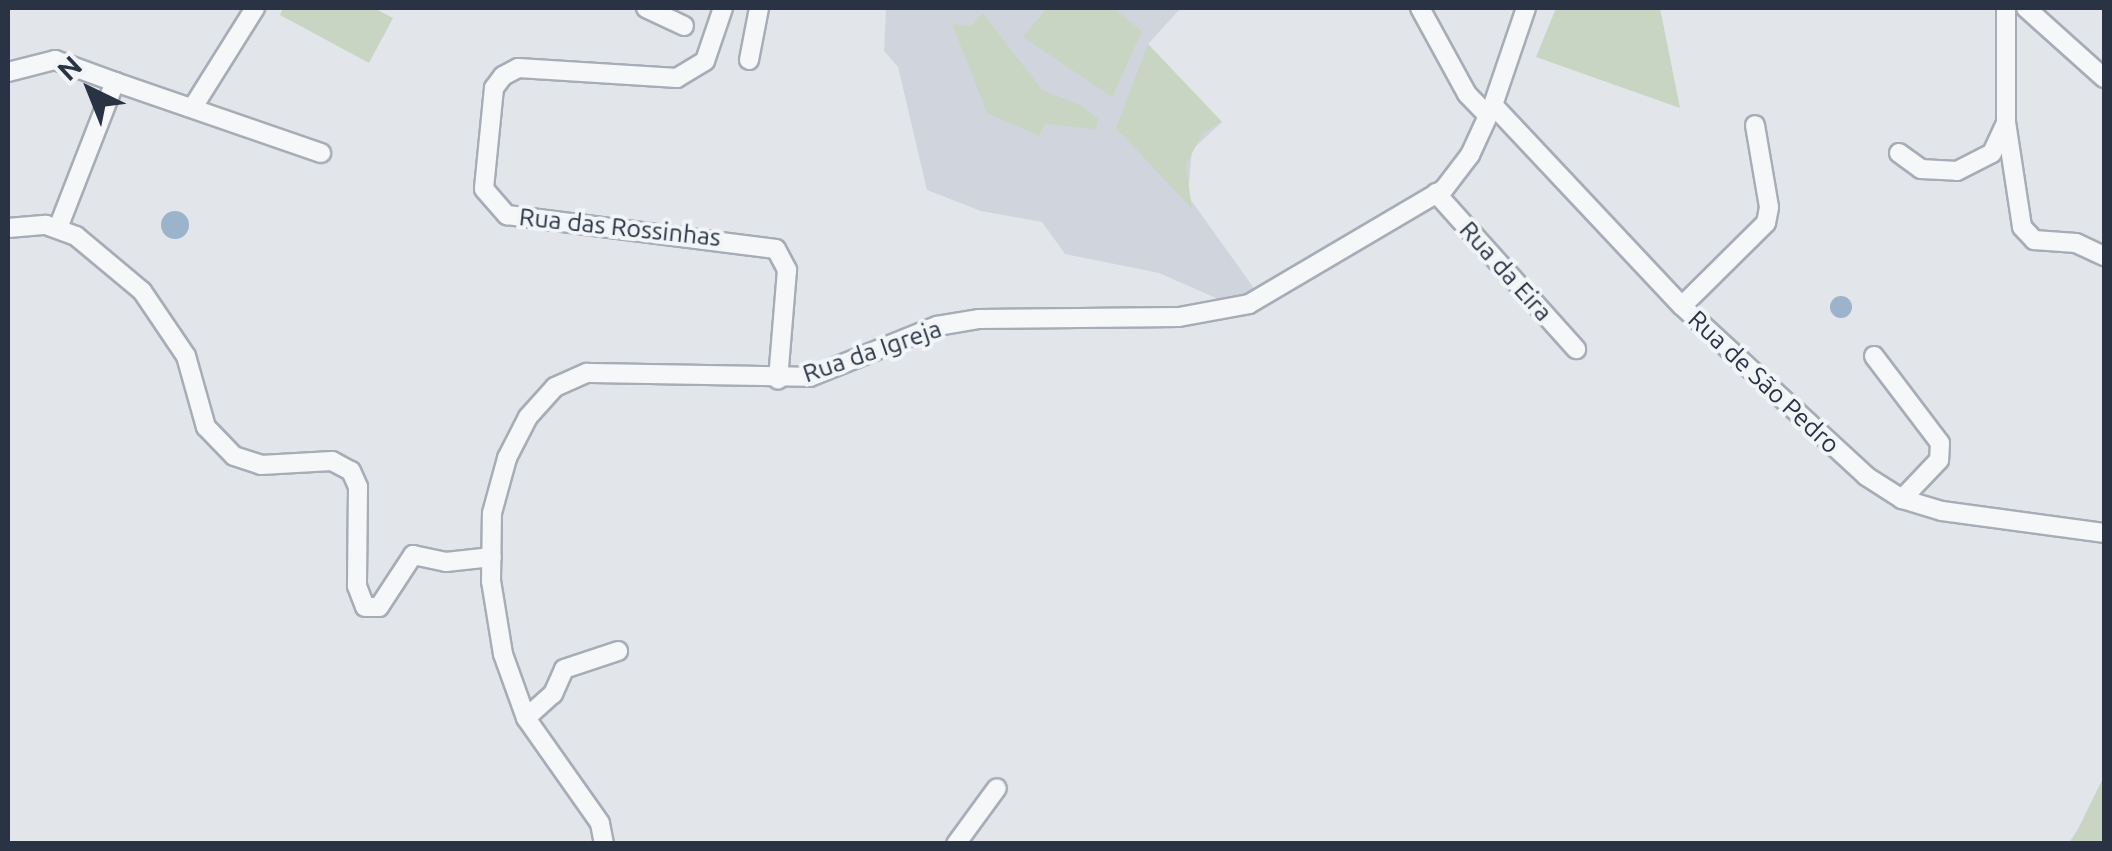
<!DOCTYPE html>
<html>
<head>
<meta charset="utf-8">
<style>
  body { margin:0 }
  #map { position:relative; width:2112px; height:851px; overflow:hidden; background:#e2e6eb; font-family:Ubuntu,sans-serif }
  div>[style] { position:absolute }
  .built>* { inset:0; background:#d0d5dd }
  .green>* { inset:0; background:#c8d5c3 }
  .water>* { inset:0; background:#9cb3cc }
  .round { border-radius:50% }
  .roads { filter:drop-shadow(2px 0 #a7adb6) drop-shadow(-2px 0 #a7adb6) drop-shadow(0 2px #a7adb6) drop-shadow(0 -2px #a7adb6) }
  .minor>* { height:18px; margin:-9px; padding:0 9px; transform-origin:9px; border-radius:9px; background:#f5f7f9 }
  span { translate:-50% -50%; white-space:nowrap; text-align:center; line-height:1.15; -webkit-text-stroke:8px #f2f5f8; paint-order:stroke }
  .street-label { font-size:25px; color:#293344 }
  .frame { position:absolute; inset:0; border:10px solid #293344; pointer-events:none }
  .north { position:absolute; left:40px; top:40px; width:100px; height:100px; -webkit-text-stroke:8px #f2f5f8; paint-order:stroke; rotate:317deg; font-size:28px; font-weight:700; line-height:40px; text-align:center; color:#293344 }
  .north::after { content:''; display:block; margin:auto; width:35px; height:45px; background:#293344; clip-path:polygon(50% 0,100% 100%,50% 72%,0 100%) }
</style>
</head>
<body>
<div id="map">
  <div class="built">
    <div style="clip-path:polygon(886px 8px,1181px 8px,1148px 44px,1222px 122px,1192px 150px,1188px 196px,1256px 291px,1225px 302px,1159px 273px,1065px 254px,1042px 222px,981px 211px,927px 190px,898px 67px,884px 51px)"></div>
  </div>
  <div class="green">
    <div style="clip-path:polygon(283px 8px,374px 8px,393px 18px,369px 63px,280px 15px)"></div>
    <div style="clip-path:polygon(1047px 8px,1113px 8px,1142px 31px,1112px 97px,1023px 37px)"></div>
    <div style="clip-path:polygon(1556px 8px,1660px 8px,1680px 108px,1536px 57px)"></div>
    <div style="clip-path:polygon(983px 13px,1042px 90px,1082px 106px,1098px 119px,1096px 129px,1045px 124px,1039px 136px,987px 113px,952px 24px,971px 26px)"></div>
    <div style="clip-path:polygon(1148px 44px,1222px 122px,1202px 134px,1186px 165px,1192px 209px,1116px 128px)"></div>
    <div style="clip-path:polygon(2104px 776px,2104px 843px,2069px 843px,2078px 829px)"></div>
  </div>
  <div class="water">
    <div class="round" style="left:161px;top:211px;width:28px;height:28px"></div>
    <div class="round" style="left:1830px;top:296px;width:22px;height:22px"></div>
  </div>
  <div class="roads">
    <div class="minor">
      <div style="left:646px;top:8px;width:42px;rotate:25.3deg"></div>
      <div style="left:723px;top:8px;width:56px;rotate:108.8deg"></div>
      <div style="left:705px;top:61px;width:33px;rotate:149deg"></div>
      <div style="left:677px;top:78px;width:159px;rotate:-176.4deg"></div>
      <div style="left:518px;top:68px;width:17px;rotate:152deg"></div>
      <div style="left:503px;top:76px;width:15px;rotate:127deg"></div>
      <div style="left:494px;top:88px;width:101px;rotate:95.7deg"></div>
      <div style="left:484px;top:189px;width:35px;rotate:49deg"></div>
      <div style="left:507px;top:215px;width:271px;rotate:7.2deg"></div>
      <div style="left:776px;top:249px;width:24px;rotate:62deg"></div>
      <div style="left:787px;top:270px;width:110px;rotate:94.7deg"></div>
      <div style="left:1420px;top:8px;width:98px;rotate:61.3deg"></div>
      <div style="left:1467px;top:94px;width:30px;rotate:46deg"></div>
      <div style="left:2006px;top:8px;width:114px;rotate:90deg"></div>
      <div style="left:2006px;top:122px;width:106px;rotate:81.3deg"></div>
      <div style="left:2022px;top:227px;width:18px;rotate:47deg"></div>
      <div style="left:2034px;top:240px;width:42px;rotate:4.1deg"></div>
      <div style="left:2076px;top:243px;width:31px;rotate:25deg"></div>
      <div style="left:2026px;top:8px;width:105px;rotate:41.9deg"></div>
      <div style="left:749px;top:60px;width:53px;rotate:-79.1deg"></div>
      <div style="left:8px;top:72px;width:49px;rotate:-14.3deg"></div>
      <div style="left:55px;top:60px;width:64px;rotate:20.1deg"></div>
      <div style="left:1493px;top:105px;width:276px;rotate:46.8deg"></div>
      <div style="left:1682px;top:306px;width:251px;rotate:42.7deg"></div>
      <div style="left:1866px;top:476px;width:43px;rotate:32.6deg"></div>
      <div style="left:1902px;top:499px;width:42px;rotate:16.7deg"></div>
      <div style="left:1942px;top:511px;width:163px;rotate:7.7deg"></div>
      <div style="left:193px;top:107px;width:117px;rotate:-57.9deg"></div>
      <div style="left:1899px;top:153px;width:27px;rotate:36deg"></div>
      <div style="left:1921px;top:169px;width:36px;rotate:3deg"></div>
      <div style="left:1957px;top:171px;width:39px;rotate:-27deg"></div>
      <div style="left:1992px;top:153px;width:31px;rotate:-65deg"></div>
      <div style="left:1436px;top:193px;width:210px;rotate:48.1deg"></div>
      <div style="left:8px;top:228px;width:38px;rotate:-5deg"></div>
      <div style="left:46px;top:225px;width:32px;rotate:20deg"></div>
      <div style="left:76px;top:236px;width:86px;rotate:39.8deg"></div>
      <div style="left:142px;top:291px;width:78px;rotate:55.9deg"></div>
      <div style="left:186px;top:356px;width:74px;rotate:74.3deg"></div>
      <div style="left:206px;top:427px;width:40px;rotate:46deg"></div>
      <div style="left:234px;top:456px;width:28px;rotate:18deg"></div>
      <div style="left:261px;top:465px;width:71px;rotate:-3.2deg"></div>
      <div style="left:332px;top:461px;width:21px;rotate:28deg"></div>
      <div style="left:351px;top:471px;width:17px;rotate:66deg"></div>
      <div style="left:358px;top:487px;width:99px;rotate:90.6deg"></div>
      <div style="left:357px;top:586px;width:22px;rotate:69deg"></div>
      <div style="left:365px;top:607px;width:14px"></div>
      <div style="left:379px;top:607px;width:62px;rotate:-56.8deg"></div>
      <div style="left:413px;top:555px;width:34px;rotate:12deg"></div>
      <div style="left:446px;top:562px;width:46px;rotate:-6.2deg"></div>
      <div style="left:58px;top:228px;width:157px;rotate:-68.7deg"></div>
      <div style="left:115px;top:82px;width:218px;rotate:19deg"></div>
      <div style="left:1682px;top:306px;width:118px;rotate:-44.7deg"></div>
      <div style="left:1766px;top:223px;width:16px;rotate:-79deg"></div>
      <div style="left:1769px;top:207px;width:83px;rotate:-99.7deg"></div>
      <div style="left:1874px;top:356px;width:109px;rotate:52.8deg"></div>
      <div style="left:1940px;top:443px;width:17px;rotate:93deg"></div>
      <div style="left:1939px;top:460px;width:54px;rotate:133.5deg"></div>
      <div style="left:526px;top:718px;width:36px;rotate:-42deg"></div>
      <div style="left:553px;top:694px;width:27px;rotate:-66deg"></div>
      <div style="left:564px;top:669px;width:57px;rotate:-18.4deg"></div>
      <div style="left:604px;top:844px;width:21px;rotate:-101deg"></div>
      <div style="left:600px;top:823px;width:128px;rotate:-125.2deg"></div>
      <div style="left:526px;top:718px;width:68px;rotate:-109.8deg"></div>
      <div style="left:503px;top:654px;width:74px;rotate:-99.3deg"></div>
      <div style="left:491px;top:581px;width:68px;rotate:-89.2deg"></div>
      <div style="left:492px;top:513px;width:57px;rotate:-74.7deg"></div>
      <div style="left:507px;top:458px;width:46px;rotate:-62.9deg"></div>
      <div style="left:528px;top:417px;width:40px;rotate:-48deg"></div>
      <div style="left:555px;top:387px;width:35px;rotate:-24deg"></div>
      <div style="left:587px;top:373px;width:223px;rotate:1deg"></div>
      <div style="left:810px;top:377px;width:137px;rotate:-21.9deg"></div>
      <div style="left:937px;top:326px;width:43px;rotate:-9.5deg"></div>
      <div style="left:979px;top:319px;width:200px;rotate:-0.6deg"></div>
      <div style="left:1179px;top:317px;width:71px;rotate:-10.5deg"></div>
      <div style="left:1249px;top:304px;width:226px;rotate:-30.5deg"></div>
      <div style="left:1444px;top:189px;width:43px;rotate:-52.6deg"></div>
      <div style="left:1470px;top:155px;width:55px;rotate:-65.3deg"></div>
      <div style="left:1493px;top:105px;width:102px;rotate:-71.2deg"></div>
      <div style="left:956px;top:844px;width:69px;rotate:-53.8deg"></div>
    </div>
  </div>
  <div class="street-label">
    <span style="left:620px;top:227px;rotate:6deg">Rua das Rossinhas</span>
    <span style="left:1506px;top:271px;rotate:48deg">Rua da Eira</span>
    <span style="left:872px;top:351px;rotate:-19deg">Rua da Igreja</span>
    <span style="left:1764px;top:382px;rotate:43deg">Rua de São Pedro</span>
  </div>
  <div class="frame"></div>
  <div class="north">N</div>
</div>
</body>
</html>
